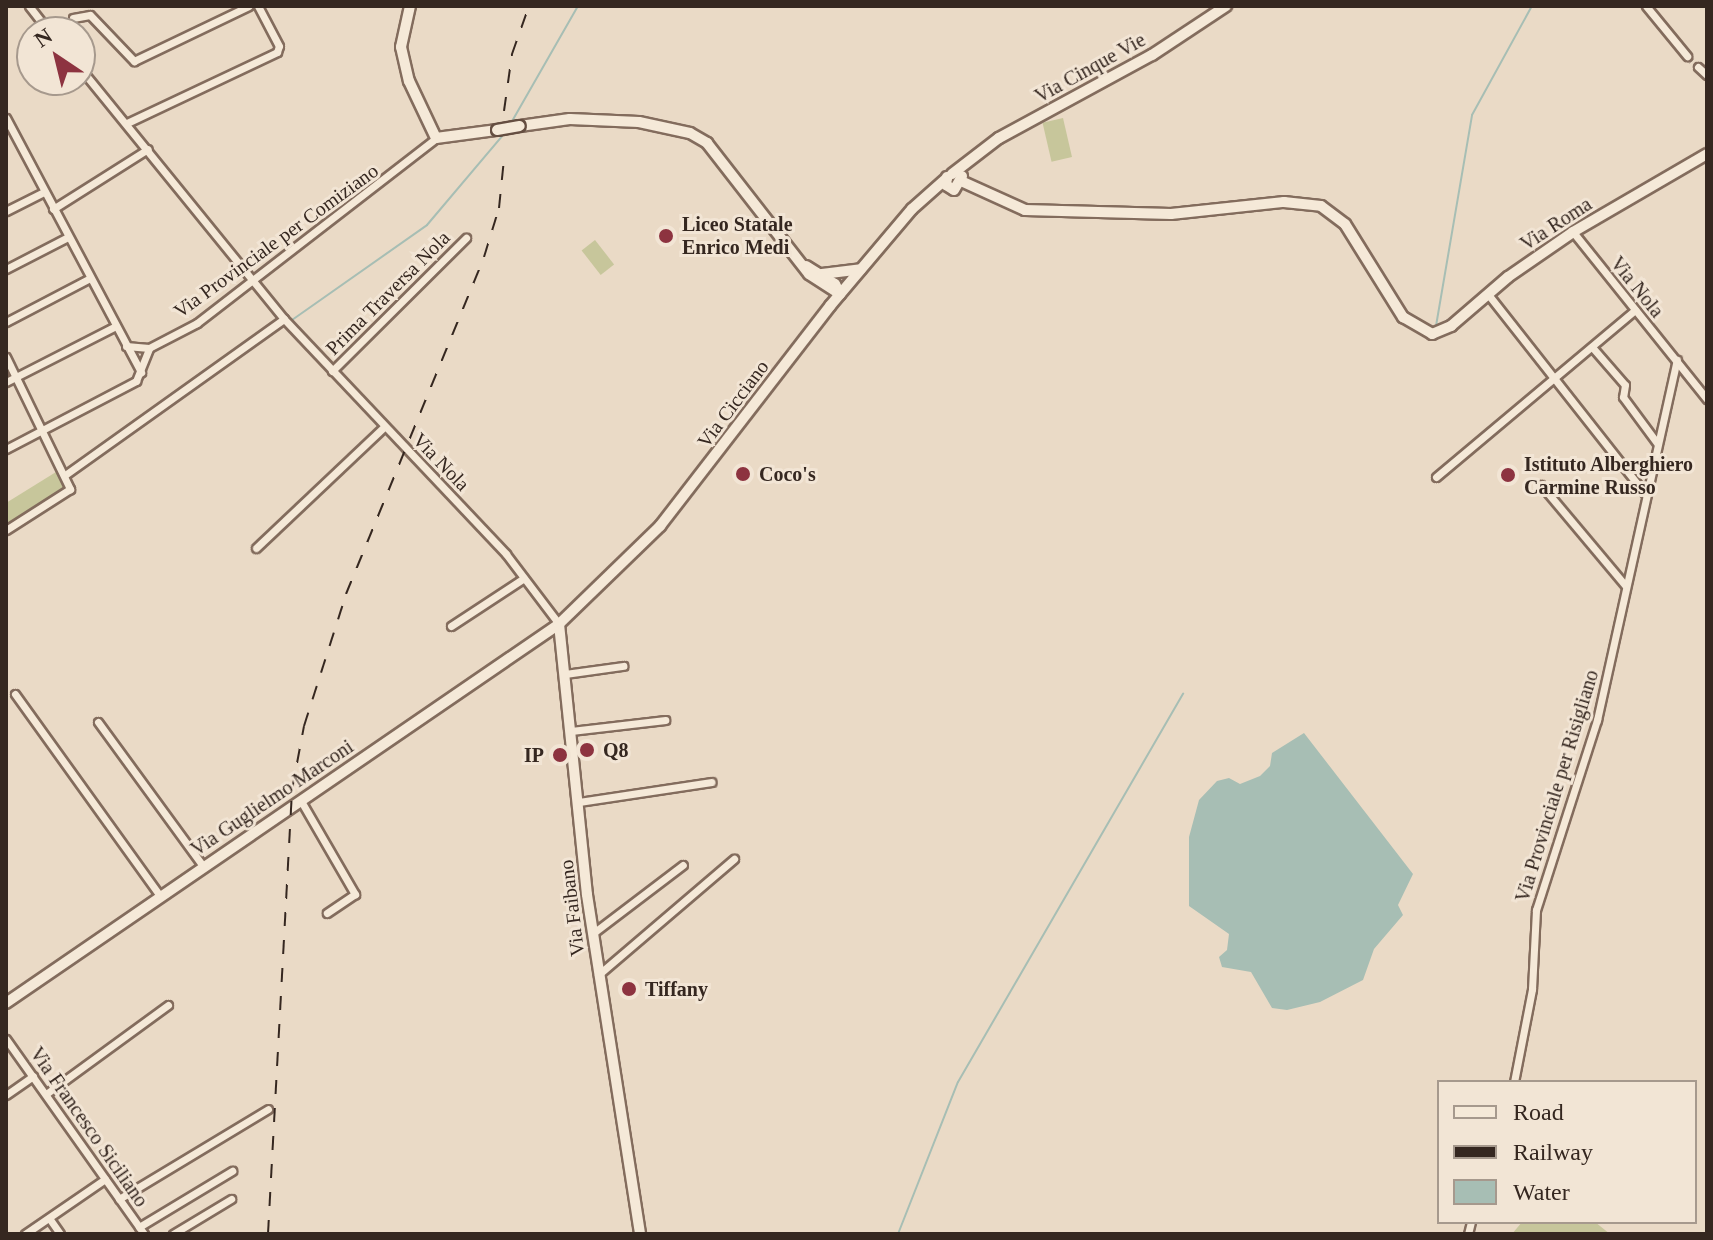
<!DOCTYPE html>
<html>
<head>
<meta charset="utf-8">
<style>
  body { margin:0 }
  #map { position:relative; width:1713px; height:1240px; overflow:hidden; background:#eadac6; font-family:"Times New Roman",serif }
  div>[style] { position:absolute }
  .green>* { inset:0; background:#c7c69b; transform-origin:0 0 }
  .water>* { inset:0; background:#a7beb4 }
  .stream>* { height:2px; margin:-1px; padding:0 1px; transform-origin:1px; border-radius:1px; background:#a7beb4 }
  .street-tunnel>* { height:7px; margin-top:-3.5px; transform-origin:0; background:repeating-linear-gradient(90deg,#c6b6a5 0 7px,transparent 0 10.5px) }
  .roads { filter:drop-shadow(2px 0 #836c5d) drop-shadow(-2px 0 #836c5d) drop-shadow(0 2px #836c5d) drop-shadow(0 -2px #836c5d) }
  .street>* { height:7px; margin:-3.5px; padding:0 3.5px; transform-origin:3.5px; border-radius:3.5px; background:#f5e9d8 }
  .secondary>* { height:10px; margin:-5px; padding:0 5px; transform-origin:5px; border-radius:5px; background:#f5e9d8 }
  .rail>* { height:2px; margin-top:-1px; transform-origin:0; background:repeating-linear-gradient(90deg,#352720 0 14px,transparent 0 28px) }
  .bridges { filter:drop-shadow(2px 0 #654e41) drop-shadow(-2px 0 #654e41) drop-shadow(0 2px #654e41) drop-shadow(0 -2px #654e41) }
  .secondary-bridge>* { height:10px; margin:-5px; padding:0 5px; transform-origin:5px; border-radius:5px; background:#f5e9d8 }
  .dots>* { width:22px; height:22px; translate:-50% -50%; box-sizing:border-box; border:4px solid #f2e5d5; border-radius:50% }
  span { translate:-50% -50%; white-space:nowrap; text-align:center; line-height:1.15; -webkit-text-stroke:6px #f2e5d5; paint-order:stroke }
  .street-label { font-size:20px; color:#352720 }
  .poi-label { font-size:20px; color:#352720; font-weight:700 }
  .left { translate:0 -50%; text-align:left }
  .right { translate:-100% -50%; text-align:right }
  .frame { position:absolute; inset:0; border:8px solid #352720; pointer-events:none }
  .legend { position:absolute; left:1437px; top:1080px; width:260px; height:144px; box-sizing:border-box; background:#f2e5d5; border:2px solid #a6998d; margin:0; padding:10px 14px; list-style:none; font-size:24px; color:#352720 }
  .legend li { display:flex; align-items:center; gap:16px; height:40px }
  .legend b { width:40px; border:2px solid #a6998d }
  .north { position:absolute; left:16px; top:16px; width:80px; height:80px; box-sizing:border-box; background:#f2e5d5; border:2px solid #a6998d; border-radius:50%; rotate:325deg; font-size:22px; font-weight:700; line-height:32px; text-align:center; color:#352720 }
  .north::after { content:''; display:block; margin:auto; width:28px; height:36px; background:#8d3340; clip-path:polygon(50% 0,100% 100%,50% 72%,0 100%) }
</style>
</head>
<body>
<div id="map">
  <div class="green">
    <div style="left:1063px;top:118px;width:40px;height:21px;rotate:77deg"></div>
    <div style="left:595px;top:240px;width:31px;height:17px;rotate:52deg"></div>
    <div style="clip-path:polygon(56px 472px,66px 487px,6px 525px,6px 503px)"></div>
    <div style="clip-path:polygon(1522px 1222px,1595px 1222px,1610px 1234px,1512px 1234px)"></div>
  </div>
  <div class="water">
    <div style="clip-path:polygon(1304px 733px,1413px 874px,1398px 905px,1403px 915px,1374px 949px,1363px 980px,1320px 1002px,1287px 1010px,1272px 1008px,1251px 972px,1222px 967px,1219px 957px,1227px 950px,1229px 934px,1189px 906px,1189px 837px,1199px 800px,1217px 781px,1229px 778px,1240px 784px,1260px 776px,1270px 766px,1272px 753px)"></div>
  </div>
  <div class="stream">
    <div style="left:511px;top:123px;width:135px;rotate:-60.2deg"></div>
    <div style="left:292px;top:320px;width:165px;rotate:-35.1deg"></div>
    <div style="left:427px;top:225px;width:118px;rotate:-49.8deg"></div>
    <div style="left:1436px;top:326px;width:214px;rotate:-80.3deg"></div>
    <div style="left:1472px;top:115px;width:124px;rotate:-61.2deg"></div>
    <div style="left:898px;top:1234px;width:163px;rotate:-68.5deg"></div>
    <div style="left:958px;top:1082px;width:449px;rotate:-59.9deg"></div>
  </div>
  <div class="street-tunnel">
    <div style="left:55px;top:32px;width:23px;rotate:-38deg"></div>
    <div style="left:1687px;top:56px;width:16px;rotate:45deg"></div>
  </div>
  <div class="roads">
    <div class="street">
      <div style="left:29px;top:6px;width:33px;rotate:52deg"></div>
      <div style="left:1646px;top:6px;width:65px;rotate:50.6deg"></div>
      <div style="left:73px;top:18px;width:17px;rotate:-10deg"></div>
      <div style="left:90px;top:15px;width:64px;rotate:46.3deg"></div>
      <div style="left:134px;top:61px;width:127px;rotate:-25.6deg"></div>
      <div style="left:1698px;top:67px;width:12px;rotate:42deg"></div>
      <div style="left:80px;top:68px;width:323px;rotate:50.9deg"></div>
      <div style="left:284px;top:319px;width:323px;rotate:46.6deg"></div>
      <div style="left:506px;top:554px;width:88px;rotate:52.9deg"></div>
      <div style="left:6px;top:118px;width:288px;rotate:62deg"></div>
      <div style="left:127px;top:123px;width:166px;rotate:-25.3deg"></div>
      <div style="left:277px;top:52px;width:6px;rotate:-72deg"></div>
      <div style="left:279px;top:46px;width:45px;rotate:-117.7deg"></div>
      <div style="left:53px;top:209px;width:112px;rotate:-32.3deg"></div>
      <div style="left:6px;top:211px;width:42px;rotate:-26.6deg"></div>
      <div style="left:1573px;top:232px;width:214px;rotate:51.3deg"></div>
      <div style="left:6px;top:269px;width:70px;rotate:-27.3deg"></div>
      <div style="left:1487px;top:293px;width:256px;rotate:51.8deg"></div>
      <div style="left:6px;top:322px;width:95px;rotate:-27.6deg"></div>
      <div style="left:126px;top:346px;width:23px;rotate:5deg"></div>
      <div style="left:149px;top:348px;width:54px;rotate:-27.5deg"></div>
      <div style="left:197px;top:323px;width:302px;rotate:-37.7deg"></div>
      <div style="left:1592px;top:347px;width:50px;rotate:49deg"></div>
      <div style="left:1625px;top:385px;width:12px;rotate:99deg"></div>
      <div style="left:1623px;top:397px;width:57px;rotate:53.5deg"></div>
      <div style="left:6px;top:357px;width:147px;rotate:64.1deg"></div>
      <div style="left:70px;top:489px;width:76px;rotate:147.4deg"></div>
      <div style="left:332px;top:371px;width:189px;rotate:-44.8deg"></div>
      <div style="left:6px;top:382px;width:123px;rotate:-27deg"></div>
      <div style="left:6px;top:449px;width:147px;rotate:-27.6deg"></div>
      <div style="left:136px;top:381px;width:35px;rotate:-68deg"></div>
      <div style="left:65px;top:475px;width:269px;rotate:-35.5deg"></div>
      <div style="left:1436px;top:477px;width:260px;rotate:-40deg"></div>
      <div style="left:1541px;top:485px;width:131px;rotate:50deg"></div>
      <div style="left:256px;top:548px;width:176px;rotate:-43.4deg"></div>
      <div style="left:451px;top:626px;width:87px;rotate:-33.3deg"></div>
      <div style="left:565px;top:674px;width:59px;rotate:-7.9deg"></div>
      <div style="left:15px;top:694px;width:249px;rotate:54.3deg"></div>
      <div style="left:98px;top:722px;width:178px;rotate:53.9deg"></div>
      <div style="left:571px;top:731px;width:95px;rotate:-6.7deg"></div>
      <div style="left:301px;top:801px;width:108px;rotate:59.9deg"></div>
      <div style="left:355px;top:894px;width:34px;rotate:146deg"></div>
      <div style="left:579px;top:802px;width:134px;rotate:-8.6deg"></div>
      <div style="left:592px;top:934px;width:114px;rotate:-37.2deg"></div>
      <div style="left:598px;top:975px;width:179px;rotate:-40.5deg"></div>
      <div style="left:6px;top:1039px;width:239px;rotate:54.7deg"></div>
      <div style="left:1514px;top:1082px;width:95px;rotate:-79deg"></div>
      <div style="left:1532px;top:989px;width:79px;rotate:-87.1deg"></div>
      <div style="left:1536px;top:910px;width:200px;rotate:-72.2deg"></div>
      <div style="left:1597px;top:720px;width:369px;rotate:-77.5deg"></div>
      <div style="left:46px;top:1094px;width:151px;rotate:-36.1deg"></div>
      <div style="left:6px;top:1095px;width:33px;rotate:-35deg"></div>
      <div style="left:119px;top:1199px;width:174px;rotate:-31.1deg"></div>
      <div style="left:49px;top:1218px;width:19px;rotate:55deg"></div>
      <div style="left:139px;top:1227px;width:109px;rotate:-31.1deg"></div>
      <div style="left:25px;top:1234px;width:97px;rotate:-34.5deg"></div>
      <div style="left:173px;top:1234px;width:68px;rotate:-31.1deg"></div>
      <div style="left:1468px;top:1234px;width:12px;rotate:-76deg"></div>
    </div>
    <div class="secondary">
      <div style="left:410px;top:6px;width:42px;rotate:102.4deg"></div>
      <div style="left:401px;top:47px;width:35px;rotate:77deg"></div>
      <div style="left:409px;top:81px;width:63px;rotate:64.7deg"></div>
      <div style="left:436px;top:138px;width:62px;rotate:-7.5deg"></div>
      <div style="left:520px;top:126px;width:50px;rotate:-8deg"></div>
      <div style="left:570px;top:119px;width:69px;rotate:2.5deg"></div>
      <div style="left:639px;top:122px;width:52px;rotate:12.2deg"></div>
      <div style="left:690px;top:133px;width:20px;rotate:30deg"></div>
      <div style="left:707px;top:143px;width:166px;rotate:52.1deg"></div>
      <div style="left:809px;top:274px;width:37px;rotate:33deg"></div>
      <div style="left:952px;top:174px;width:59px;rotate:-37.5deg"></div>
      <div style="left:999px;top:138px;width:174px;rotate:-28.5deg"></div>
      <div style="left:1152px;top:55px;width:89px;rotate:-33.5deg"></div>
      <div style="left:947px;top:177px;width:8px;rotate:97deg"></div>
      <div style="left:946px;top:185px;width:9px;rotate:32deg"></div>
      <div style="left:954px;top:190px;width:16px;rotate:-60deg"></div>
      <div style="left:961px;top:181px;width:70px;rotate:24.4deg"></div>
      <div style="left:1025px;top:210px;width:146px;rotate:1.6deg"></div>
      <div style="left:1171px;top:214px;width:114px;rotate:-6.1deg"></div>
      <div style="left:1284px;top:202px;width:37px;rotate:6deg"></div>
      <div style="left:1321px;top:206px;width:30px;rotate:37deg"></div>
      <div style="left:1345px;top:224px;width:110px;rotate:58.1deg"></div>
      <div style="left:1403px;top:317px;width:34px;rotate:30deg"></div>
      <div style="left:1432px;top:334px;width:21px;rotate:-23deg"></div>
      <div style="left:1451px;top:326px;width:75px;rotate:-40.7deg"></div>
      <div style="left:1508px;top:277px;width:79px;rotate:-34.7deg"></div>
      <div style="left:1573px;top:232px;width:155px;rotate:-30.2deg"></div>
      <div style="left:806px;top:266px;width:34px;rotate:32deg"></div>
      <div style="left:835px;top:284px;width:11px;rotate:63deg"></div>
      <div style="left:822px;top:274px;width:39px;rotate:-7deg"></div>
      <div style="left:559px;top:624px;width:272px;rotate:84.1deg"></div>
      <div style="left:587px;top:895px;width:343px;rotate:81.1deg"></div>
      <div style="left:6px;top:1003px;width:670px;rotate:-34.42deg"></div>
      <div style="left:559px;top:624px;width:141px;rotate:-44.1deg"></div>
      <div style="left:660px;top:526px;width:278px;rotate:-52.3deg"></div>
      <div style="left:830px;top:306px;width:127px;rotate:-49.8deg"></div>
      <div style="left:912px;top:209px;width:47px;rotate:-41.5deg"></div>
    </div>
  </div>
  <div class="rail">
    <div style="left:504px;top:111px;width:58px;rotate:-82deg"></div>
    <div style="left:512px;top:54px;width:51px;rotate:-70.5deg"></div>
    <div style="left:268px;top:1234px;width:445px;rotate:-86.9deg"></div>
    <div style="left:292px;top:790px;width:65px;rotate:-79.4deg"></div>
    <div style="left:304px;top:726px;width:139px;rotate:-72.3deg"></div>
    <div style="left:346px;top:594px;width:364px;rotate:-67.7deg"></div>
    <div style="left:484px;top:257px;width:51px;rotate:-73deg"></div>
    <div style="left:499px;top:208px;width:49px;rotate:-84.2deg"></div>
  </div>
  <div class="bridges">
    <div class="secondary-bridge">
      <div style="left:497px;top:130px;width:23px;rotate:-10deg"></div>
    </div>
  </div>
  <div class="dots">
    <div style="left:666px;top:236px;background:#8d3340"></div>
    <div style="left:743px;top:474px;background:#8d3340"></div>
    <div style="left:1508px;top:475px;background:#8d3340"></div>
    <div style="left:587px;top:750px;background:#8d3340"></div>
    <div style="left:560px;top:755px;background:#8d3340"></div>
    <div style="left:629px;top:989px;background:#8d3340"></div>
  </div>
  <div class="street-label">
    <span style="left:1090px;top:68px;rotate:-29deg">Via Cinque Vie</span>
    <span style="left:1556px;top:224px;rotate:-33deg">Via Roma</span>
    <span style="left:276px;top:241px;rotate:-36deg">Via Provinciale per Comiziano</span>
    <span style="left:1637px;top:287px;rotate:51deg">Via Nola</span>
    <span style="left:388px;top:293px;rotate:-45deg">Prima Traversa Nola</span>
    <span style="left:733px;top:404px;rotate:-53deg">Via Cicciano</span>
    <span style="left:441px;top:462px;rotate:46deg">Via Nola</span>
    <span style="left:1557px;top:786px;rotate:-73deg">Via Provinciale per Risigliano</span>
    <span style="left:272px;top:798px;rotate:-34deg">Via Guglielmo Marconi</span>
    <span style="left:572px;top:908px;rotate:-97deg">Via Faibano</span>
    <span style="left:89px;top:1127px;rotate:55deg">Via Francesco Siciliano</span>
  </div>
  <div class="poi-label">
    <span class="left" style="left:682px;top:236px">Liceo Statale<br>Enrico Medi</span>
    <span class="left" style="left:1524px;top:476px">Istituto Alberghiero<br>Carmine Russo</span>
    <span class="left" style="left:759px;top:474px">Coco's</span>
    <span class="left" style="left:603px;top:750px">Q8</span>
    <span class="right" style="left:544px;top:755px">IP</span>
    <span class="left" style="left:645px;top:989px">Tiffany</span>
  </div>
  <div class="frame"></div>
  <ul class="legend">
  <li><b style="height:10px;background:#f5e9d8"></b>Road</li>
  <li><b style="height:10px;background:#352720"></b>Railway</li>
  <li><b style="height:22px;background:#a7beb4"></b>Water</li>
  </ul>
  <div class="north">N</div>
</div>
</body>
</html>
